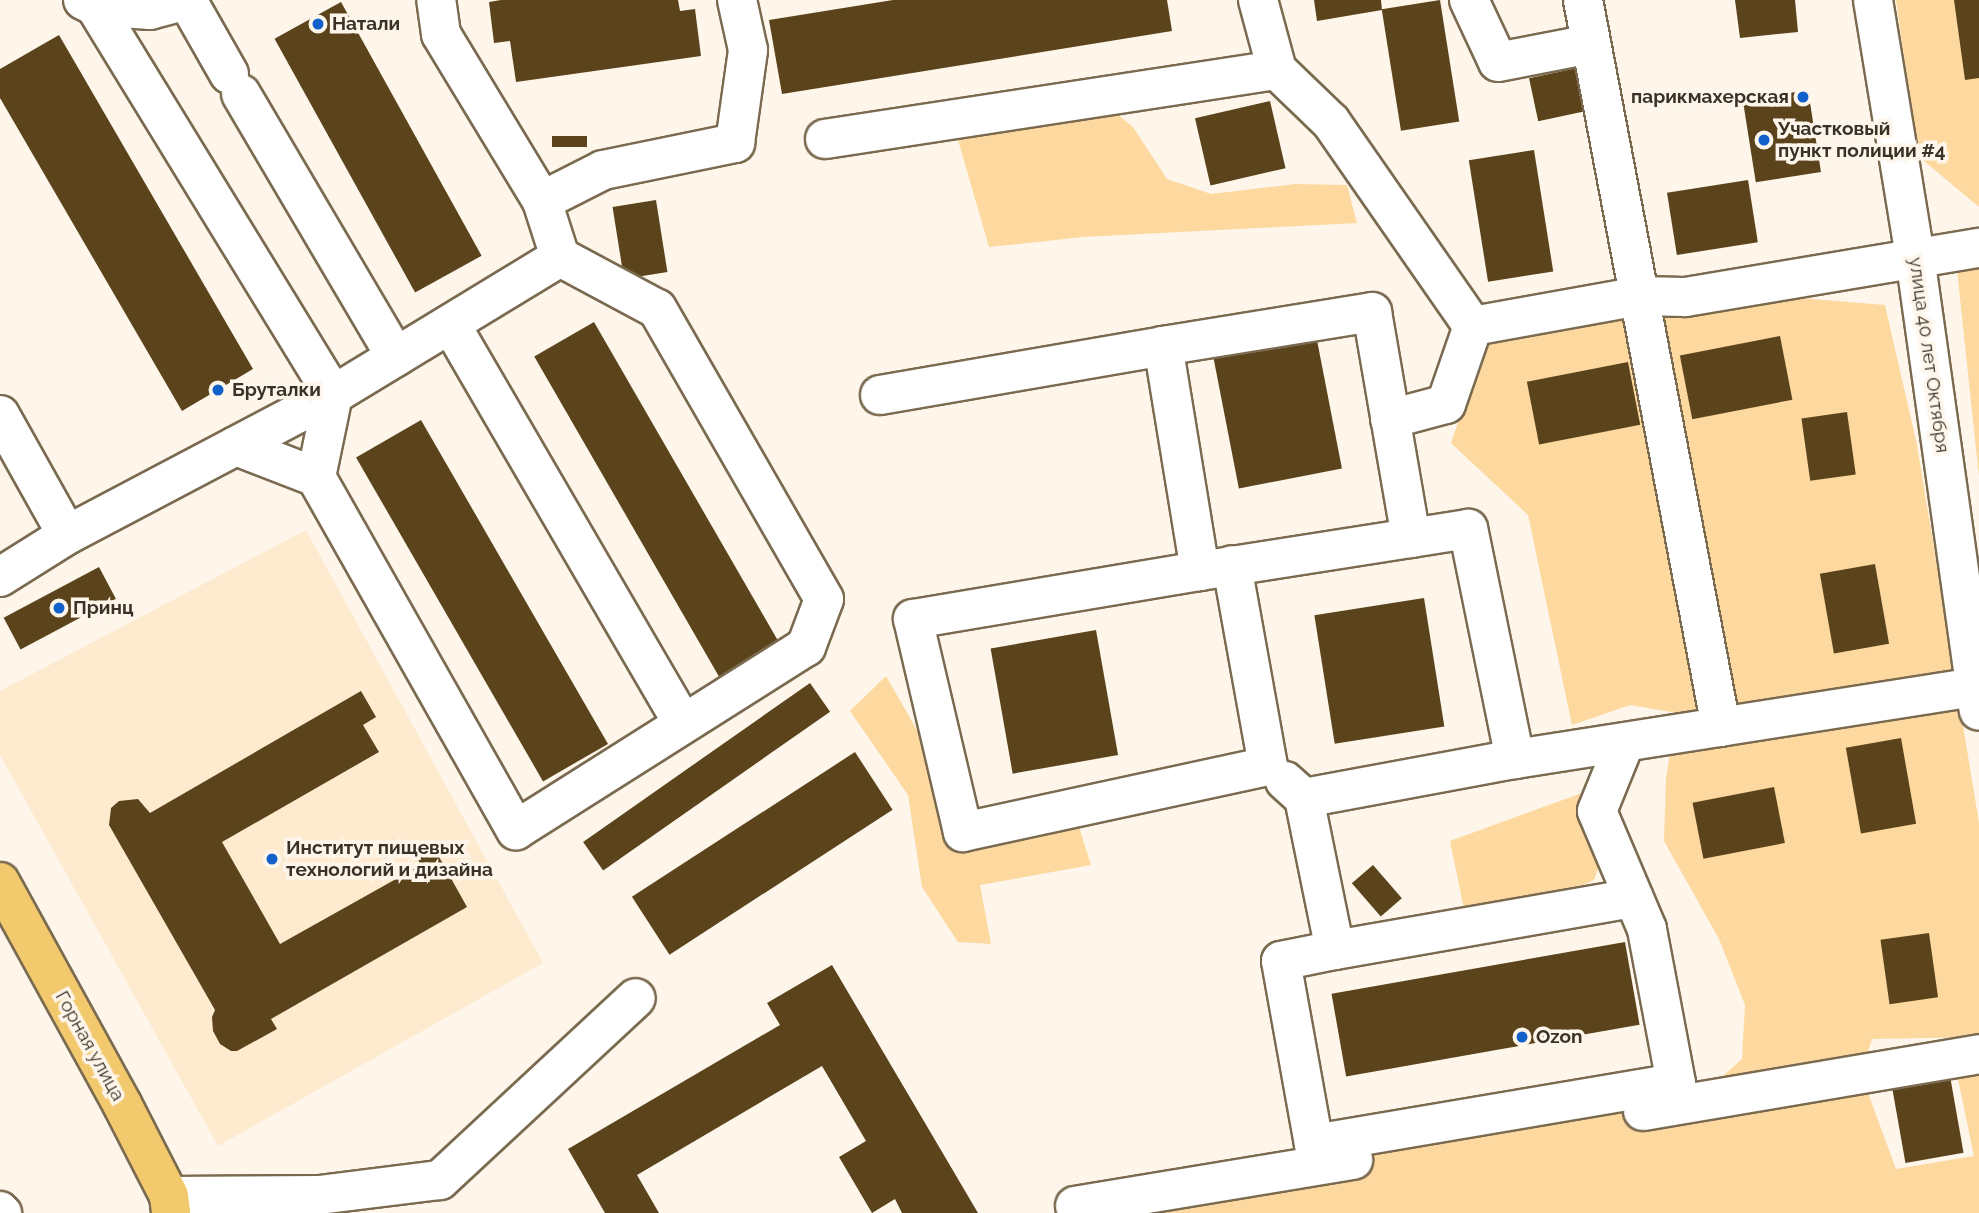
<!DOCTYPE html>
<html>
<head>
<meta charset="utf-8">
<style>
  body { margin:0 }
  #map { position:relative; width:1979px; height:1213px; overflow:hidden; background:#fef6eb; font-family:Raleway,sans-serif }
  div>[style] { position:absolute }
  .built>* { inset:0; background:#feebcf }
  .green>* { inset:0; background:#fdd89f }
  .building>* { inset:0; background:#5b441c; transform-origin:0 0 }
  .roads { filter:drop-shadow(2px 0 #7a6a50) drop-shadow(-2px 0 #7a6a50) drop-shadow(0 2px #7a6a50) drop-shadow(0 -2px #7a6a50) }
  .minor>* { height:38px; margin:-19px; padding:0 19px; transform-origin:19px; border-radius:19px; background:#fff }
  .major>* { height:38px; margin:-19px; padding:0 19px; transform-origin:19px; border-radius:19px; background:#f2ca6d }
  .dots>* { width:19px; height:19px; translate:-50% -50%; box-sizing:border-box; border:4px solid #fef6eb; border-radius:50% }
  span { translate:-50% -50%; white-space:nowrap; text-align:center; line-height:1.15; -webkit-text-stroke:7px #fef6eb; paint-order:stroke }
  .poi-label { font-size:19px; color:#3a3227; font-weight:700 }
  .left { translate:0 -50%; text-align:left }
  .right { translate:-100% -50%; text-align:right }
  .street-label { font-size:19px; color:#3a3227 }
</style>
</head>
<body>
<div id="map">
  <div class="built">
    <div style="clip-path:polygon(306px 530px,543px 963px,218px 1146px,0 755px,0 691px)"></div>
  </div>
  <div class="green">
    <div style="clip-path:polygon(1896px 0,1979px 0,1979px 207px,1918px 156px)"></div>
    <div style="clip-path:polygon(1088px 90px,1133px 127px,1167px 179px,1211px 194px,1296px 184px,1347px 185px,1357px 223px,1083px 237px,989px 247px,956px 133px)"></div>
    <div style="clip-path:polygon(1979px 267px,1979px 477px,1957px 270px)"></div>
    <div style="clip-path:polygon(1763px 295px,1885px 305px,1917px 445px,1979px 823px,1979px 1037px,1872px 1039px,1861px 1074px,1896px 1169px,1974px 1156px,1957px 1074px,1979px 1069px,1979px 1213px,1078px 1213px,1086px 1196px,1712px 1086px,1742px 1059px,1745px 1005px,1719px 939px,1664px 841px,1666px 778px,1677px 713px,1630px 705px,1572px 725px,1528px 515px,1451px 443px,1487px 336px)"></div>
    <div style="clip-path:polygon(886px 676px,983px 846px,1079px 827px,1091px 865px,980px 885px,991px 944px,958px 942px,922px 887px,908px 795px,850px 711px)"></div>
    <div style="clip-path:polygon(1582px 793px,1600px 863px,1594px 880px,1583px 885px,1464px 909px,1450px 841px)"></div>
  </div>
  <div class="building">
    <div style="clip-path:polygon(501px 0,678px 0,680px 11px,695px 9px,701px 56px,516px 82px,510px 41px,494px 43px,489px 2px)"></div>
    <div style="clip-path:polygon(893px 0,1167px 0,1172px 31px,782px 94px,769px 20px)"></div>
    <div style="clip-path:polygon(1314px 0,1381px 0,1382px 10px,1317px 21px)"></div>
    <div style="left:1440px;top:0;width:123px;height:59px;rotate:81deg"></div>
    <div style="clip-path:polygon(1735px 0,1795px 0,1798px 32px,1740px 38px)"></div>
    <div style="clip-path:polygon(1954px 0,1979px 0,1979px 78px,1965px 80px)"></div>
    <div style="left:341px;top:2px;width:290px;height:76px;rotate:61deg"></div>
    <div style="clip-path:polygon(59px 35px,253px 369px,182px 411px,0 98px,0 69px)"></div>
    <div style="left:1577px;top:68px;width:44px;height:49px;rotate:78deg"></div>
    <div style="left:1808px;top:90px;width:83px;height:66px;rotate:81deg"></div>
    <div style="left:1270px;top:101px;width:69px;height:77px;rotate:77deg"></div>
    <div style="left:587px;top:136px;width:11px;height:35px;rotate:90deg"></div>
    <div style="left:1534px;top:150px;width:123px;height:66px;rotate:81deg"></div>
    <div style="left:1748px;top:180px;width:63px;height:82px;rotate:81deg"></div>
    <div style="left:656px;top:200px;width:73px;height:44px;rotate:81deg"></div>
    <div style="left:594px;top:322px;width:370px;height:69px;rotate:60deg"></div>
    <div style="left:1316px;top:335px;width:136px;height:105px;rotate:79deg"></div>
    <div style="left:1780px;top:336px;width:65px;height:102px;rotate:79deg"></div>
    <div style="left:1628px;top:362px;width:64px;height:103px;rotate:79deg"></div>
    <div style="left:1847px;top:412px;width:63px;height:46px;rotate:82deg"></div>
    <div style="left:421px;top:420px;width:374px;height:75px;rotate:60deg"></div>
    <div style="left:1875px;top:564px;width:81px;height:56px;rotate:80deg"></div>
    <div style="left:99px;top:567px;width:36px;height:108px;rotate:62deg"></div>
    <div style="left:1424px;top:598px;width:130px;height:111px;rotate:81deg"></div>
    <div style="left:1096px;top:630px;width:127px;height:107px;rotate:80deg"></div>
    <div style="left:810px;top:683px;width:35px;height:277px;rotate:55deg"></div>
    <div style="clip-path:polygon(361px 691px,376px 717px,363px 725px,379px 752px,222px 842px,280px 944px,421px 865px,416px 856px,433px 846px,467px 907px,271px 1019px,277px 1029px,237px 1051px,231px 1051px,220px 1044px,213px 1031px,212px 1017px,215px 1010px,109px 825px,111px 808px,119px 801px,138px 799px,150px 813px)"></div>
    <div style="left:1901px;top:738px;width:87px;height:56px;rotate:80deg"></div>
    <div style="left:855px;top:752px;width:69px;height:266px;rotate:57deg"></div>
    <div style="left:1774px;top:787px;width:57px;height:83px;rotate:79deg"></div>
    <div style="left:1373px;top:865px;width:44px;height:28px;rotate:49deg"></div>
    <div style="left:1929px;top:933px;width:65px;height:49px;rotate:82deg"></div>
    <div style="left:1625px;top:942px;width:84px;height:298px;rotate:80deg"></div>
    <div style="clip-path:polygon(832px 965px,978px 1213px,902px 1213px,895px 1199px,872px 1213px,839px 1157px,866px 1141px,822px 1066px,637px 1175px,659px 1213px,605px 1213px,568px 1149px,780px 1025px,767px 1003px)"></div>
    <div style="left:1950px;top:1076px;width:78px;height:59px;rotate:80deg"></div>
  </div>
  <div class="roads">
    <div class="minor">
      <div style="left:83px;top:0;width:13px;rotate:27deg"></div>
      <div style="left:95px;top:6px;width:55px;rotate:4.2deg"></div>
      <div style="left:150px;top:10px;width:38px;rotate:-15deg"></div>
      <div style="left:187px;top:0;width:85px;rotate:60.4deg"></div>
      <div style="left:1258px;top:0;width:73px;rotate:74.8deg"></div>
      <div style="left:1277px;top:70px;width:75px;rotate:43.9deg"></div>
      <div style="left:1331px;top:122px;width:249px;rotate:55.2deg"></div>
      <div style="left:1473px;top:326px;width:170px;rotate:-10.2deg"></div>
      <div style="left:1640px;top:296px;width:45px;rotate:1.3deg"></div>
      <div style="left:1685px;top:297px;width:298px;rotate:-9.5deg"></div>
      <div style="left:1469px;top:0;width:68px;rotate:64.9deg"></div>
      <div style="left:1498px;top:62px;width:95px;rotate:-11deg"></div>
      <div style="left:1583px;top:0;width:740px;rotate:79.25deg"></div>
      <div style="left:1873px;top:0;width:260px;rotate:80.7deg"></div>
      <div style="left:1915px;top:257px;width:458px;rotate:82deg"></div>
      <div style="left:95px;top:6px;width:456px;rotate:58.5deg"></div>
      <div style="left:333px;top:395px;width:84px;rotate:101.7deg"></div>
      <div style="left:316px;top:477px;width:406px;rotate:60.5deg"></div>
      <div style="left:516px;top:830px;width:343px;rotate:-32.3deg"></div>
      <div style="left:806px;top:647px;width:51px;rotate:-69.4deg"></div>
      <div style="left:824px;top:599px;width:335px;rotate:-119.9deg"></div>
      <div style="left:657px;top:309px;width:110px;rotate:-151.8deg"></div>
      <div style="left:560px;top:257px;width:59px;rotate:-107.8deg"></div>
      <div style="left:542px;top:201px;width:195px;rotate:-121.2deg"></div>
      <div style="left:441px;top:34px;width:34px;rotate:-98deg"></div>
      <div style="left:241px;top:94px;width:305px;rotate:59.5deg"></div>
      <div style="left:825px;top:139px;width:457px;rotate:-8.7deg"></div>
      <div style="left:542px;top:201px;width:68px;rotate:-26.9deg"></div>
      <div style="left:603px;top:170px;width:135px;rotate:-11.6deg"></div>
      <div style="left:735px;top:143px;width:94px;rotate:-82deg"></div>
      <div style="left:748px;top:50px;width:51px;rotate:-102.4deg"></div>
      <div style="left:1372px;top:312px;width:229px;rotate:80.2deg"></div>
      <div style="left:1411px;top:538px;width:214px;rotate:171.1deg"></div>
      <div style="left:1200px;top:571px;width:228px;rotate:-99.3deg"></div>
      <div style="left:1163px;top:346px;width:212px;rotate:-9.2deg"></div>
      <div style="left:451px;top:325px;width:459px;rotate:59.8deg"></div>
      <div style="left:880px;top:395px;width:287px;rotate:-9.8deg"></div>
      <div style="left:0;top:415px;width:137px;rotate:60.8deg"></div>
      <div style="left:1390px;top:419px;width:58px;rotate:-15deg"></div>
      <div style="left:1446px;top:404px;width:83px;rotate:-70.9deg"></div>
      <div style="left:236px;top:446px;width:86px;rotate:21.2deg"></div>
      <div style="left:1200px;top:571px;width:291px;rotate:170.5deg"></div>
      <div style="left:913px;top:619px;width:219px;rotate:76.8deg"></div>
      <div style="left:963px;top:832px;width:312px;rotate:-12.2deg"></div>
      <div style="left:1268px;top:766px;width:204px;rotate:-100.2deg"></div>
      <div style="left:0;top:577px;width:79px;rotate:-32.1deg"></div>
      <div style="left:67px;top:535px;width:301px;rotate:-27.8deg"></div>
      <div style="left:333px;top:395px;width:266px;rotate:-31.3deg"></div>
      <div style="left:1515px;top:759px;width:467px;rotate:-8.9deg"></div>
      <div style="left:1285px;top:781px;width:25px;rotate:42deg"></div>
      <div style="left:1304px;top:798px;width:215px;rotate:-10.5deg"></div>
      <div style="left:1515px;top:759px;width:235px;rotate:-101.5deg"></div>
      <div style="left:1468px;top:529px;width:58px;rotate:171deg"></div>
      <div style="left:1304px;top:798px;width:155px;rotate:78.5deg"></div>
      <div style="left:1335px;top:950px;width:55px;rotate:168.5deg"></div>
      <div style="left:1281px;top:961px;width:186px;rotate:79.8deg"></div>
      <div style="left:1314px;top:1144px;width:367px;rotate:-9.6deg"></div>
      <div style="left:1676px;top:1083px;width:157px;rotate:-100.7deg"></div>
      <div style="left:1647px;top:929px;width:128px;rotate:-113deg"></div>
      <div style="left:1597px;top:811px;width:74px;rotate:-67.9deg"></div>
      <div style="left:1335px;top:950px;width:303px;rotate:-9.9deg"></div>
      <div style="left:1643px;top:1111px;width:341px;rotate:-9.6deg"></div>
      <div style="left:169px;top:1196px;width:150px;rotate:-0.4deg"></div>
      <div style="left:319px;top:1195px;width:122px;rotate:-7.1deg"></div>
      <div style="left:440px;top:1180px;width:267px;rotate:-42.9deg"></div>
      <div style="left:1075px;top:1206px;width:282px;rotate:-9.4deg"></div>
      <div style="left:0;top:1211px;width:3px;rotate:45deg"></div>
    </div>
    <div class="major">
      <div style="left:0;top:882px;width:253px;rotate:61.2deg"></div>
      <div style="left:122px;top:1104px;width:103px;rotate:62.9deg"></div>
      <div style="left:169px;top:1196px;width:17px;rotate:83deg"></div>
    </div>
  </div>
  <div class="dots">
    <div style="left:318px;top:24px;background:#1261cb"></div>
    <div style="left:1803px;top:97px;background:#1261cb"></div>
    <div style="left:1764px;top:140px;background:#1261cb"></div>
    <div style="left:218px;top:390px;background:#1261cb"></div>
    <div style="left:59px;top:608px;background:#1261cb"></div>
    <div style="left:272px;top:859px;background:#1261cb"></div>
    <div style="left:1522px;top:1037px;background:#1261cb"></div>
  </div>
  <div class="poi-label">
    <span class="left" style="left:332px;top:24px">Натали</span>
    <span class="right" style="left:1789px;top:97px">парикмахерская</span>
    <span class="left" style="left:1778px;top:140px">Участковый<br>пункт полиции #4</span>
    <span class="left" style="left:232px;top:390px">Бруталки</span>
    <span class="left" style="left:73px;top:608px">Принц</span>
    <span class="left" style="left:286px;top:859px">Институт пищевых<br>технологий и дизайна</span>
    <span class="left" style="left:1536px;top:1037px">Ozon</span>
  </div>
  <div class="street-label">
    <span style="left:1929px;top:355px;rotate:82deg">улица 40 лет Октября</span>
    <span style="left:90px;top:1046px;rotate:61deg">Горная улица</span>
  </div>
</div>
</body>
</html>
